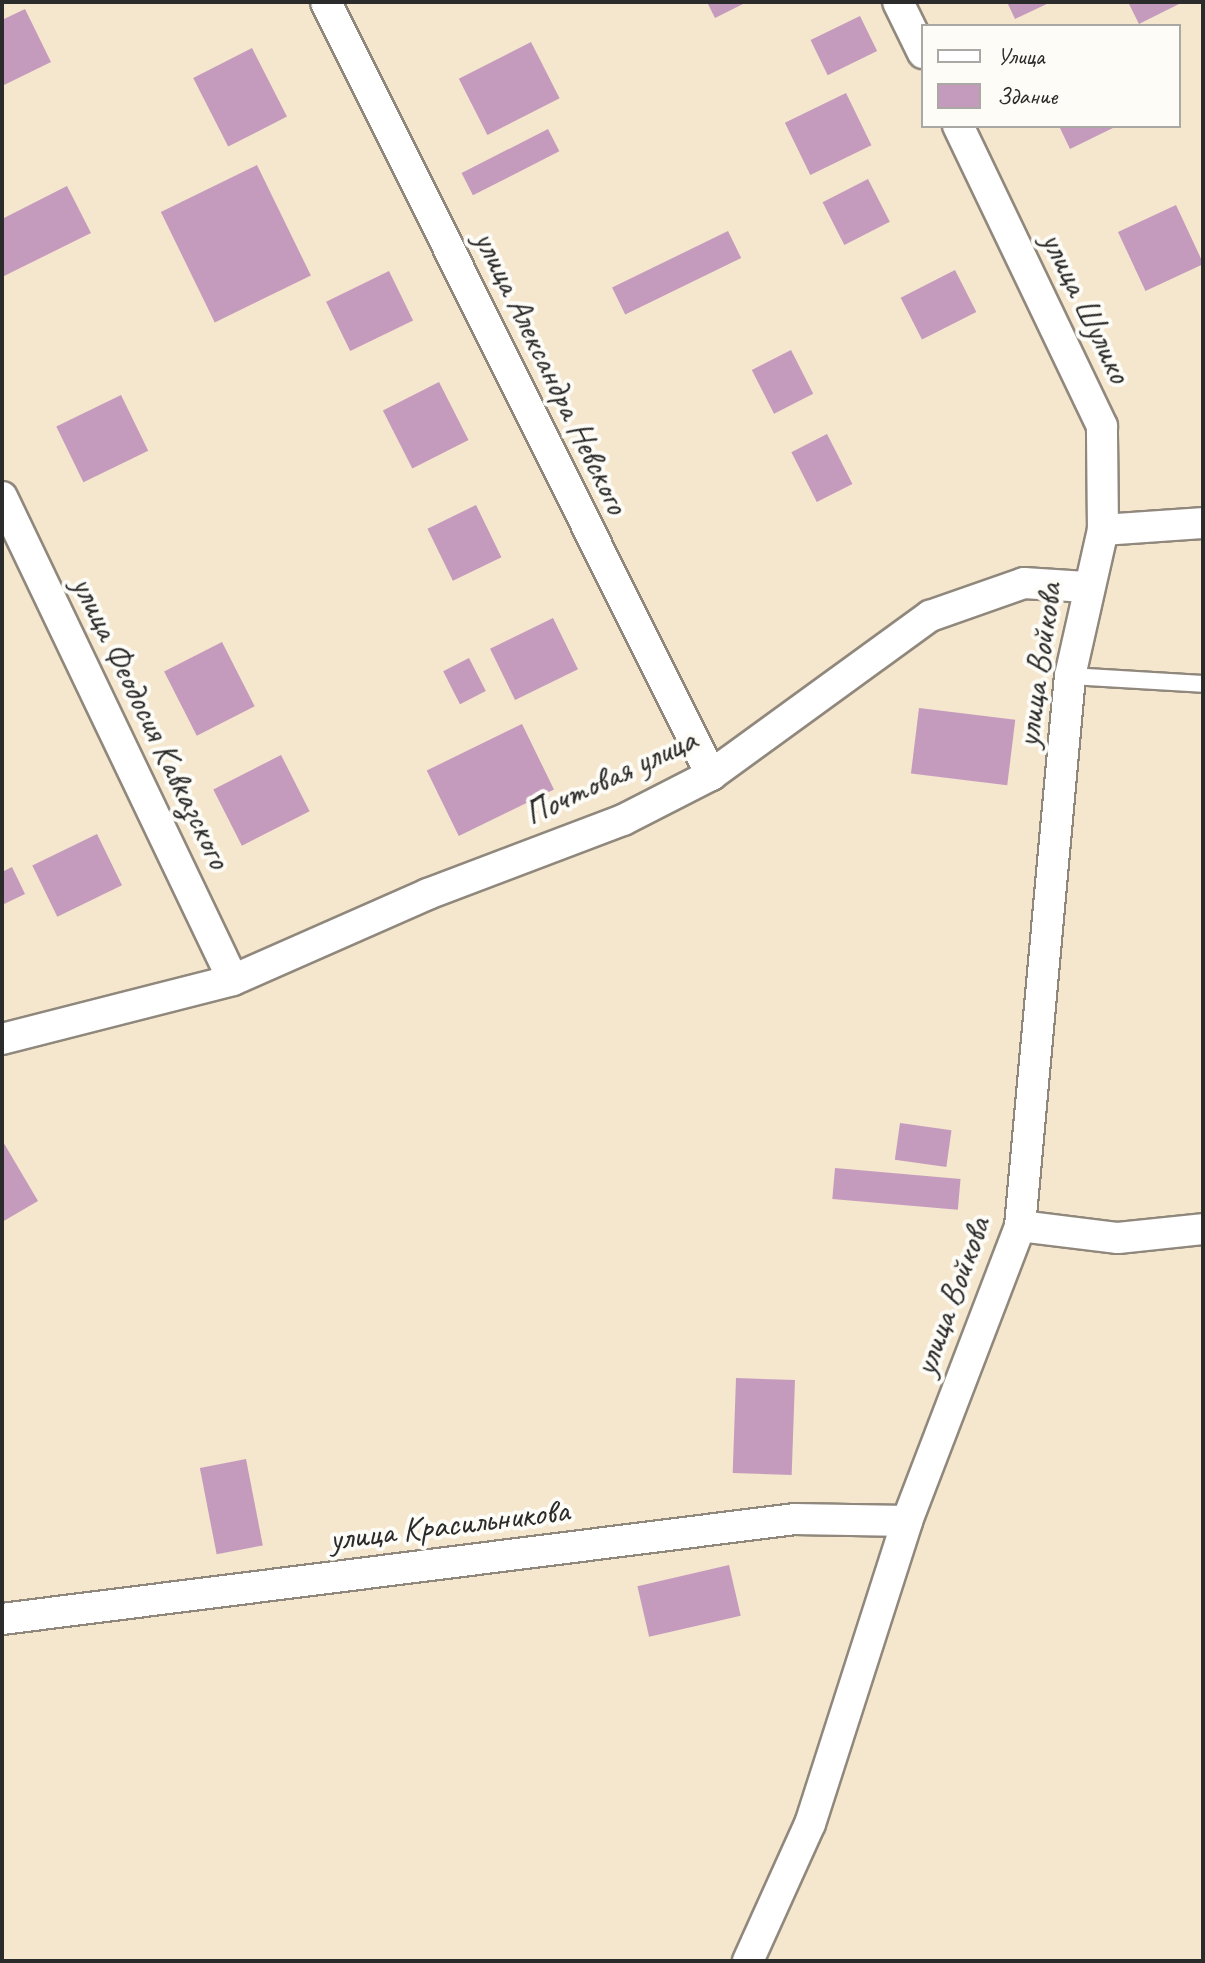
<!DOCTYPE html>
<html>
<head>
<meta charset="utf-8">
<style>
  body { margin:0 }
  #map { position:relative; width:1205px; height:1963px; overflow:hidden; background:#f5e6ce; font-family:Caveat,sans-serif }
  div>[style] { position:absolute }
  .building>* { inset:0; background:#c59bbd; transform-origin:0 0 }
  .roads { filter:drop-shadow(2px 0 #90887c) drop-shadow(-2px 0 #90887c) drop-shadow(0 2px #90887c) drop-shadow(0 -2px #90887c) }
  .lane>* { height:16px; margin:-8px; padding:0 8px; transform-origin:8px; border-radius:8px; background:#fff }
  .street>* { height:30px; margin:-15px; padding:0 15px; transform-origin:15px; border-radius:15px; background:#fff }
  span { translate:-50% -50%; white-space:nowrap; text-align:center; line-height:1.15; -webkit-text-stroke:8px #fdfcf7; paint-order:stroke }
  .street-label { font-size:34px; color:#2b2b2b }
  .frame { position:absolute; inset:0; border:4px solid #2b2b2b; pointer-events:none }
  .legend { position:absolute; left:921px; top:24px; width:260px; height:104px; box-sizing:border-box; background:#fdfcf7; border:2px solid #a9a8a5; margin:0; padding:10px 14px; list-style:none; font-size:24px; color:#2b2b2b }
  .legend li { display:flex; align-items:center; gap:16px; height:40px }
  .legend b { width:40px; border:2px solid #a9a8a5 }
</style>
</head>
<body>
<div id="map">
  <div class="building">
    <div style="clip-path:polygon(707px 2px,747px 2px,715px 18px)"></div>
    <div style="clip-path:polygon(1007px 2px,1051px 2px,1015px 19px)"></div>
    <div style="clip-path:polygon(1128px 2px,1183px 2px,1139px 24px)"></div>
    <div style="clip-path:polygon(25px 9px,51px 62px,2px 86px,2px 20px)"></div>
    <div style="left:860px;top:16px;width:39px;height:55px;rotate:64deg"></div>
    <div style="left:531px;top:42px;width:63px;height:81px;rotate:63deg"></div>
    <div style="left:252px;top:48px;width:77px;height:66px;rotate:63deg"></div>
    <div style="left:846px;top:93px;width:58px;height:68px;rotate:64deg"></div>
    <div style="clip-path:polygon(1059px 126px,1117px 126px,1070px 149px)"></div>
    <div style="left:548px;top:129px;width:25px;height:97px;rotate:63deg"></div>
    <div style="left:257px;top:165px;width:123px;height:107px;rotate:64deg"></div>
    <div style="left:868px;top:179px;width:48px;height:51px;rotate:63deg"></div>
    <div style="clip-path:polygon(67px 186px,91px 233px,2px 277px,2px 219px)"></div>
    <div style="left:1176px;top:205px;width:65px;height:64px;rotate:65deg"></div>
    <div style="left:728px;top:231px;width:30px;height:129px;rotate:64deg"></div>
    <div style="left:955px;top:270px;width:47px;height:61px;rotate:63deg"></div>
    <div style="left:389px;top:271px;width:55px;height:70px;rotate:64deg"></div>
    <div style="left:791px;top:350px;width:49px;height:44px;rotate:63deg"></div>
    <div style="left:439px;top:382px;width:65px;height:63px;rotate:63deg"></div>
    <div style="left:121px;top:395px;width:62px;height:72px;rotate:64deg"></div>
    <div style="left:827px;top:434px;width:56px;height:40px;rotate:63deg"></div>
    <div style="left:476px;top:505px;width:58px;height:54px;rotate:64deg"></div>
    <div style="left:553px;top:618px;width:57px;height:70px;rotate:64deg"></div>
    <div style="left:222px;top:642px;width:72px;height:65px;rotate:63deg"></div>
    <div style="left:469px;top:658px;width:37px;height:29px;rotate:63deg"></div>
    <div style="left:919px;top:708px;width:97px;height:66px;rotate:7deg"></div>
    <div style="left:522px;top:724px;width:73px;height:106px;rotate:64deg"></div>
    <div style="left:281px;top:755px;width:63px;height:76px;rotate:63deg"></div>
    <div style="left:97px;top:834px;width:57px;height:72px;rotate:64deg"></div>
    <div style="clip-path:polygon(12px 867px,25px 894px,2px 905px,2px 872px)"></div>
    <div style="left:900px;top:1123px;width:52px;height:37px;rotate:8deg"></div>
    <div style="clip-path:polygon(2px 1140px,38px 1201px,2px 1222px)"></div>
    <div style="left:835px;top:1168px;width:126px;height:31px;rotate:5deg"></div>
    <div style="left:736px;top:1378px;width:59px;height:95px;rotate:2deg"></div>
    <div style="left:246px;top:1459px;width:88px;height:47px;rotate:79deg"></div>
    <div style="left:729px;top:1565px;width:52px;height:94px;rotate:77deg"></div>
  </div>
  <div class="roads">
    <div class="lane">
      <div style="left:1070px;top:676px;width:133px;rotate:3.4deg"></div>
    </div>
    <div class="street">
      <div style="left:326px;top:2px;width:864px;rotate:63.52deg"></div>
      <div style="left:898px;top:2px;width:57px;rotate:63.9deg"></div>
      <div style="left:2px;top:497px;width:535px;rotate:64.44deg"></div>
      <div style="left:1103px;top:530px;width:100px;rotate:-4deg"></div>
      <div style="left:2px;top:1039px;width:238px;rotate:-14.3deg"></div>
      <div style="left:233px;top:980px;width:213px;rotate:-23.8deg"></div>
      <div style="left:428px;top:894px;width:209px;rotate:-20.8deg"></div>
      <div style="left:623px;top:820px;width:99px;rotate:-27.1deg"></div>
      <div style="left:711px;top:775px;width:271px;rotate:-36deg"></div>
      <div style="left:930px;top:616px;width:100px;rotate:-19.3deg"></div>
      <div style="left:1024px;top:583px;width:62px;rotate:3.7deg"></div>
      <div style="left:1020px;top:1226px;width:99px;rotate:7deg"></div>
      <div style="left:1118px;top:1238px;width:85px;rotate:-6deg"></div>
      <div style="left:2px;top:1619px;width:799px;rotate:-7.19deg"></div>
      <div style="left:795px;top:1519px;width:112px;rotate:1deg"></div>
      <div style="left:748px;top:1961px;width:150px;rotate:-65.7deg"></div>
      <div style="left:810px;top:1824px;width:318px;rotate:-72.2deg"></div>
      <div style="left:907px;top:1521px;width:316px;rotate:-69deg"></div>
      <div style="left:1020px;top:1226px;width:552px;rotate:-84.81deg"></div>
      <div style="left:1070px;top:676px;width:150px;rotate:-77.3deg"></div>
      <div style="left:1103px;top:530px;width:104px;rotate:-90.6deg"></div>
      <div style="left:1102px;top:426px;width:333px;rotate:-115.6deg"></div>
    </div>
  </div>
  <div class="street-label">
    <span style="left:1087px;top:307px;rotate:64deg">улица Шулико</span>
    <span style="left:552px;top:372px;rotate:64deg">улица Александра Невского</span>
    <span style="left:1038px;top:665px;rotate:-82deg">улица Войкова</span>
    <span style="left:152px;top:722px;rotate:64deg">улица Феодосия Кавказского</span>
    <span style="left:610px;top:776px;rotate:-25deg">Почтовая улица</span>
    <span style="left:951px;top:1296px;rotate:-70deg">улица Войкова</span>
    <span style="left:449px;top:1524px;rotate:-7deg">улица Красильникова</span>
  </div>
  <div class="frame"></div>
  <ul class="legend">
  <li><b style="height:10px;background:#fff"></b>Улица</li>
  <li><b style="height:22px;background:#c59bbd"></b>Здание</li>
  </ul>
</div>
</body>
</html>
